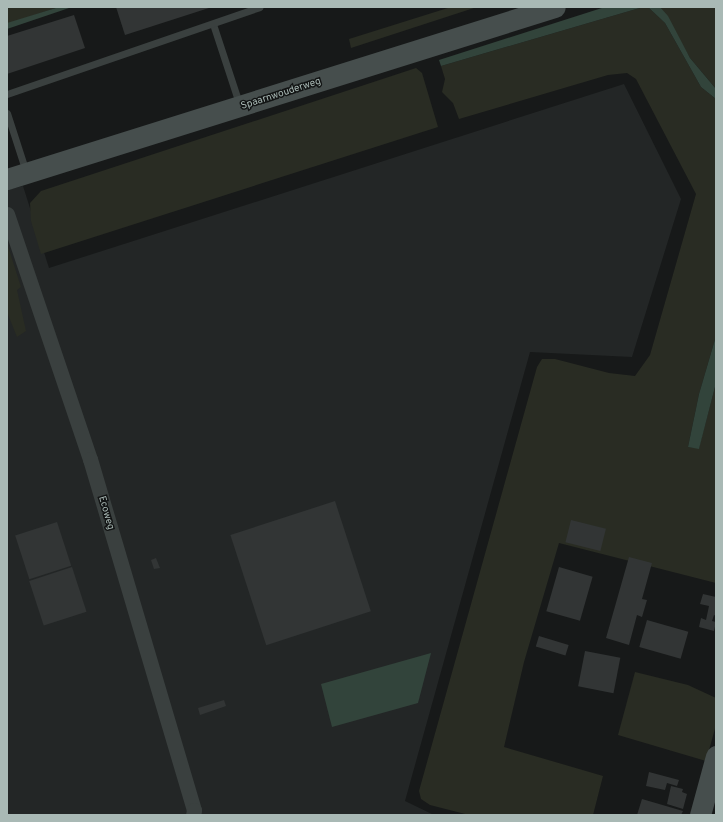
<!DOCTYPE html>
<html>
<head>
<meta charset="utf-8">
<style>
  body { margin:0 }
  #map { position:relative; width:723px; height:822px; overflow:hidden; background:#171919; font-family:Overpass,sans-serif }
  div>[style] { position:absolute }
  .built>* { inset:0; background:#232626 }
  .green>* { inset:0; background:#292c23 }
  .water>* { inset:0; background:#32443b }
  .building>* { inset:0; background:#323535; transform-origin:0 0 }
  .lane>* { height:7px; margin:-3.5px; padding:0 3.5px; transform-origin:3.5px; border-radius:3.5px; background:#3a403f }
  .street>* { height:15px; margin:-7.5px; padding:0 7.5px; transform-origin:7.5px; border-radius:7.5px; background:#3a403f }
  .secondary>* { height:21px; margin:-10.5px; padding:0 10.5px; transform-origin:10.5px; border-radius:10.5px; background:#464e4d }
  span { translate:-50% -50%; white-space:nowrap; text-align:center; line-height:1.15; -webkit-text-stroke:3px #121414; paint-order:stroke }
  .street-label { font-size:10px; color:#a9b9b5 }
  .frame { position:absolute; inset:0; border:8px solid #a9b9b5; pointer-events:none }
</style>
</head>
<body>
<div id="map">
  <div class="built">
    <div style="clip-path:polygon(624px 84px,681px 199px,632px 357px,530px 352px,405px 801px,434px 815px,7px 815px,7px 190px,23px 186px,49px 268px)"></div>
  </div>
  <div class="green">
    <div style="clip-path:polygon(7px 7px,59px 7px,7px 24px)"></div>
    <div style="clip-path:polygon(451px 7px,477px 7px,351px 48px,349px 39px)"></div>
    <div style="clip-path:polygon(643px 7px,648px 7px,665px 23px,701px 87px,716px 99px,716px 336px,699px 394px,688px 447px,699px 448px,716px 383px,716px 583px,559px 543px,524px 662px,504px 747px,603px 776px,593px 815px,469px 815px,430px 805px,421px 799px,419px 791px,537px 367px,542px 359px,555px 359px,609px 373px,635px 376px,650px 355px,696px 194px,636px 79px,627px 73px,608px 75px,459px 119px,453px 103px,442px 92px,445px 79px,441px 66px)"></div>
    <div style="clip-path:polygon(660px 7px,716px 7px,716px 89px,690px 58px)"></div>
    <div style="clip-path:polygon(416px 68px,422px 73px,438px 127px,41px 254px,31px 221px,30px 203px,41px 191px)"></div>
    <div style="clip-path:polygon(7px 243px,21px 287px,17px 290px,26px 331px,17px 337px,7px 312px)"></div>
    <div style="clip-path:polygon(635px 672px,688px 685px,716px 698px,716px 725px,706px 761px,618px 735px)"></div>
  </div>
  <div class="water">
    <div style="clip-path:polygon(59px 7px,72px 7px,7px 29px,7px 23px)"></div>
    <div style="clip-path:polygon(605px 7px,643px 7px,441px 66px,439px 60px)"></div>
    <div style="clip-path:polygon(648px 7px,660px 7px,668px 16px,690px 58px,716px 89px,716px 99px,701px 87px,665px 23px)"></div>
    <div style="clip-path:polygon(716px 336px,716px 383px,699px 449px,688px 447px,699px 394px)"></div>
    <div style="clip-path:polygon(431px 653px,418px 703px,332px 727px,321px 684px)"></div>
  </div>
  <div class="building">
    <div style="clip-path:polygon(116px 7px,212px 7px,125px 35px)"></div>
    <div style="clip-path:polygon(74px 15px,85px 48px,7px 74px,7px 36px)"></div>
    <div style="left:335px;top:501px;width:116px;height:110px;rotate:72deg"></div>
    <div style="left:571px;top:520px;width:36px;height:23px;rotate:14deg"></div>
    <div style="left:57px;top:522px;width:46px;height:44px;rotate:72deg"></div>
    <div style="clip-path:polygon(629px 557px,652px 563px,642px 599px,647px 600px,642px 617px,637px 615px,629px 645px,606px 638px)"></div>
    <div style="clip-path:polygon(156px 558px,160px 568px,154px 569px,151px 560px)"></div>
    <div style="left:72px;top:567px;width:47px;height:45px;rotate:72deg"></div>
    <div style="left:559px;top:567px;width:35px;height:46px;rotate:16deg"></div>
    <div style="clip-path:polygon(703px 594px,716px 597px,716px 616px,714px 615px,712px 621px,716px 622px,714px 631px,699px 627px,701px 618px,706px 620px,709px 606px,700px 604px)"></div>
    <div style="left:647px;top:620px;width:43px;height:28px;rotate:16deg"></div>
    <div style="left:539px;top:636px;width:31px;height:11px;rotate:17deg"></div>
    <div style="left:585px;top:651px;width:36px;height:36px;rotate:11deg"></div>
    <div style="clip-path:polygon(224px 700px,226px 706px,200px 715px,198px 708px)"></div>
    <div style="clip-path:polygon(649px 772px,679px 780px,677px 786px,667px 783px,665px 790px,646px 786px)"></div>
    <div style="clip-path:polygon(671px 786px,683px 789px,682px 792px,687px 794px,683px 809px,667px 804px)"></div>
    <div style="clip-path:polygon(642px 799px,683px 811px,681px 815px,637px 815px)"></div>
  </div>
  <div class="lane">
    <div style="left:213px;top:24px;width:83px;rotate:71.8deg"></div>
    <div style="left:7px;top:94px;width:267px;rotate:-19deg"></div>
    <div style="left:7px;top:113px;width:62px;rotate:72.1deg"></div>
  </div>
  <div class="street">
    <div style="left:7px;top:214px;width:259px;rotate:71.3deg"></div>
    <div style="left:90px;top:459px;width:366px;rotate:73.5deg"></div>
    <div style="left:194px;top:810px;width:5px;rotate:101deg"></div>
  </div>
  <div class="secondary">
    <div style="left:7px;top:179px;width:574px;rotate:-17.43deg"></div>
    <div style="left:700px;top:815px;width:61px;rotate:-74.8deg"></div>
  </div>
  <div class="street-label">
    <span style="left:281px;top:94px;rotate:-18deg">Spaarnwouderweg</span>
    <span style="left:106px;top:513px;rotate:74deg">Ecoweg</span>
  </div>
  <div class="frame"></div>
</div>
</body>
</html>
